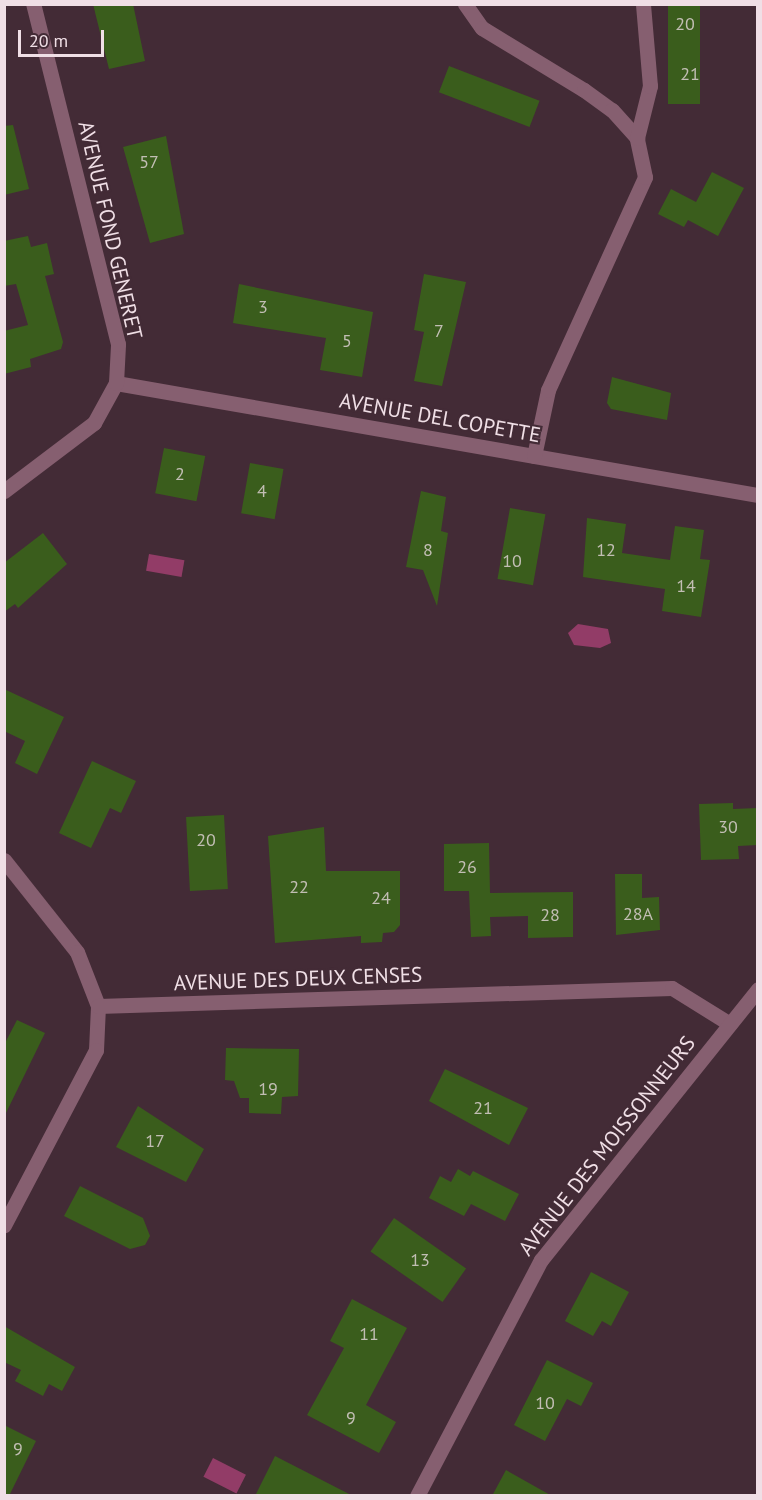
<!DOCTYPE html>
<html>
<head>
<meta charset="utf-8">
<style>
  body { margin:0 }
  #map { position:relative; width:762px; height:1500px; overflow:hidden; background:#432b36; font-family:"PT Sans",sans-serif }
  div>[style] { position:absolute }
  .water>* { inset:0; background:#923c67; transform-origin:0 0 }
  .building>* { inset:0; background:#3a5d1c; transform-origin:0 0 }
  .street>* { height:15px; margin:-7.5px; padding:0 7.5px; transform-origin:7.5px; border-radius:7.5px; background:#865f70 }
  span { translate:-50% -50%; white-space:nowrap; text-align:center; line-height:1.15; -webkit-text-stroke:4.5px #432b36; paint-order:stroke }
  .number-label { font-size:18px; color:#c2beb4 }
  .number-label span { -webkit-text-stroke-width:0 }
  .street-label { font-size:21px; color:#f0dfe6 }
  .frame { position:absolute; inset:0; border:6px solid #f0dfe6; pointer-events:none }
  .scale { position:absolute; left:18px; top:30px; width:86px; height:27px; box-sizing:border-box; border:3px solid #f0dfe6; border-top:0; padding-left:8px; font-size:18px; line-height:21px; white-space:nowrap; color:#f0dfe6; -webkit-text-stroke:4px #432b36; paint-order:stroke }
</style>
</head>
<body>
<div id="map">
  <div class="water">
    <div style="left:149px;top:554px;width:36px;height:17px;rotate:10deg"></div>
    <div style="clip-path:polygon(578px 624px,608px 629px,611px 643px,600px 648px,574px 645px,568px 633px)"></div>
    <div style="left:213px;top:1458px;width:37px;height:21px;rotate:27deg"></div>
  </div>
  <div class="building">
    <div style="clip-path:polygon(93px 4px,133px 4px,145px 61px,109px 69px)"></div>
    <div style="left:668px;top:4px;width:32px;height:100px"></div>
    <div style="left:449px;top:66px;width:97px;height:28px;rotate:21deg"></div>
    <div style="clip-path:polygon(13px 125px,29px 189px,4px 195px,4px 126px)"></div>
    <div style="clip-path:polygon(166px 136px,184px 234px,150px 243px,123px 147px)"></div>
    <div style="clip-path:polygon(712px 172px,744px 188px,718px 236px,688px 220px,684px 227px,658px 214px,671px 189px,696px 202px)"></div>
    <div style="clip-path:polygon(28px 236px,31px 247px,47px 243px,54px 274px,45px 276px,63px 342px,61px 349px,30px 359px,31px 367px,4px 374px,4px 331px,28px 325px,16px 284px,4px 286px,4px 241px)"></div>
    <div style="clip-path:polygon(424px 274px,466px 282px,442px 386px,414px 381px,424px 332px,414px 330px)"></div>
    <div style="clip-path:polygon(239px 284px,373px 312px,362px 377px,320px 370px,326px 338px,233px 323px)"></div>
    <div style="clip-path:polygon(612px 377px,671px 393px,667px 420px,611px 409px,607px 403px)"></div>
    <div style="left:164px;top:448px;width:42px;height:46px;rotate:11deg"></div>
    <div style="left:250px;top:463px;width:34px;height:51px;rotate:10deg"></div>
    <div style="clip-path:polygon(421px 491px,446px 497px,441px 531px,448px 533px,437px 606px,423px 570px,406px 567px)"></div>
    <div style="left:510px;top:508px;width:36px;height:72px;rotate:10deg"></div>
    <div style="clip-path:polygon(587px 518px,626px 524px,622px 553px,670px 560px,675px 526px,704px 530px,700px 559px,710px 560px,701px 617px,662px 611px,665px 589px,583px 577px)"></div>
    <div style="clip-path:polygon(43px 533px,67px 564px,18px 608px,15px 604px,4px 612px,4px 563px)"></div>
    <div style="clip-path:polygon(4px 689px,64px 717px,37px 774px,15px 763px,25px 741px,4px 731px)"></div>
    <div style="clip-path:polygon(92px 761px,136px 781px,121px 813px,110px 808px,91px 848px,59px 833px)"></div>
    <div style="clip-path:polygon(733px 803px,733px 809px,758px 808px,758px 845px,738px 846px,739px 859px,701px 860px,699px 804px)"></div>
    <div style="left:224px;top:815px;width:74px;height:38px;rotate:87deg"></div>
    <div style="clip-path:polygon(324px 827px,326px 871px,400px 871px,400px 925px,394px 932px,383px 933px,382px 942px,361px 943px,361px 936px,275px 943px,268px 836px)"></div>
    <div style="clip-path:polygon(489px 843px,490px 893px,573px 892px,573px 937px,528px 938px,528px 916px,490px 917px,491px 936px,471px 937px,469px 891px,444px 891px,444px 844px)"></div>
    <div style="clip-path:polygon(615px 874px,642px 874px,642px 898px,659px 897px,660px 930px,616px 935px)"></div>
    <div style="clip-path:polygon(17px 1020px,45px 1033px,4px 1117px,4px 1045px)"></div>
    <div style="clip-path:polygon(226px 1048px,299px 1049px,298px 1096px,282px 1097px,281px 1114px,249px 1113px,249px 1098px,240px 1098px,234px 1081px,225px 1080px)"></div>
    <div style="clip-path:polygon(445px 1069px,528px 1108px,509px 1145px,429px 1101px)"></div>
    <div style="clip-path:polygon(138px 1106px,204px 1149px,186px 1182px,116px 1147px)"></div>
    <div style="clip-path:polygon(458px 1169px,470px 1176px,473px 1171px,519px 1194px,505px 1221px,471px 1204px,464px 1216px,429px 1198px,440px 1176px,451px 1182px)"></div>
    <div style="clip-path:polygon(80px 1186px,143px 1218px,150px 1236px,145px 1245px,130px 1249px,64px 1216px)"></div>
    <div style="left:394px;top:1218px;width:88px;height:41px;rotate:35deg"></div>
    <div style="clip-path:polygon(591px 1272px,629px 1292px,611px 1326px,602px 1321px,593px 1336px,565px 1321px)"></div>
    <div style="clip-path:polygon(352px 1299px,407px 1328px,366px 1405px,396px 1422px,379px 1453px,307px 1415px,344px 1348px,330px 1341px)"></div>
    <div style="clip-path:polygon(4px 1326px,75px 1367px,62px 1391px,49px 1384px,43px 1396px,15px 1381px,21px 1370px,4px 1362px)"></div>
    <div style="clip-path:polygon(547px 1360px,593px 1383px,581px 1406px,567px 1399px,545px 1441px,514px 1425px)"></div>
    <div style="clip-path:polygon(4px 1425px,36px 1441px,9px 1496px,4px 1496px)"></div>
    <div style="clip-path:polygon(275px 1456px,353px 1496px,255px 1496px)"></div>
    <div style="clip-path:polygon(506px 1470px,552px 1496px,492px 1496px)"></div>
  </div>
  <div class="street">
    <div style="left:465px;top:4px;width:29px;rotate:55deg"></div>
    <div style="left:482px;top:28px;width:119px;rotate:31.3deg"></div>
    <div style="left:584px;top:90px;width:34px;rotate:36deg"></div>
    <div style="left:612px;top:110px;width:38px;rotate:48deg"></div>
    <div style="left:116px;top:383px;width:652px;rotate:9.9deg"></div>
    <div style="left:534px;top:456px;width:67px;rotate:-78deg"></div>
    <div style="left:548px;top:390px;width:234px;rotate:-65.5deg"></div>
    <div style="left:645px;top:177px;width:40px;rotate:-102deg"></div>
    <div style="left:637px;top:138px;width:54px;rotate:-76deg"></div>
    <div style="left:650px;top:86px;width:82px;rotate:-94.9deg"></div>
    <div style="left:4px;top:491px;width:113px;rotate:-37.1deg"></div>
    <div style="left:94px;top:423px;width:46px;rotate:-61.2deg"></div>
    <div style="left:116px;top:383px;width:39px;rotate:-87deg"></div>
    <div style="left:118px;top:344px;width:350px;rotate:-104deg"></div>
    <div style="left:4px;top:860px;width:117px;rotate:51.6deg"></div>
    <div style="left:77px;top:952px;width:58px;rotate:68.7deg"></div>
    <div style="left:98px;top:1006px;width:44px;rotate:92.6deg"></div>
    <div style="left:96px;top:1050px;width:198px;rotate:117.7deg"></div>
    <div style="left:98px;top:1006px;width:574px;rotate:-1.8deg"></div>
    <div style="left:672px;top:988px;width:68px;rotate:31.8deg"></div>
    <div style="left:417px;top:1496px;width:267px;rotate:-62.3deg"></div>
    <div style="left:541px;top:1260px;width:347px;rotate:-51.3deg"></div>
  </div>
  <div class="number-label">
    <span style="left:685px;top:24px">20</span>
    <span style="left:690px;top:74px">21</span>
    <span style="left:149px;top:162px">57</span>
    <span style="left:263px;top:307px">3</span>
    <span style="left:439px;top:331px">7</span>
    <span style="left:347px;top:341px">5</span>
    <span style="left:180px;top:474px">2</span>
    <span style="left:262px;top:491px">4</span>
    <span style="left:428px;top:550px">8</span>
    <span style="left:606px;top:550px">12</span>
    <span style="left:512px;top:561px">10</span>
    <span style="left:686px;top:586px">14</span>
    <span style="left:728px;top:827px">30</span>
    <span style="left:206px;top:840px">20</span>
    <span style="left:467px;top:867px">26</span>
    <span style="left:299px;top:887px">22</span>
    <span style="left:381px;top:898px">24</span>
    <span style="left:638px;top:914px">28A</span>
    <span style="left:550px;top:915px">28</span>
    <span style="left:268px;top:1089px">19</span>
    <span style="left:483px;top:1108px">21</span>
    <span style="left:155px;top:1141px">17</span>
    <span style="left:420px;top:1260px">13</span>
    <span style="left:369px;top:1334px">11</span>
    <span style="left:545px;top:1403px">10</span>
    <span style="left:351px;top:1418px">9</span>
    <span style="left:18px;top:1449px">9</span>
  </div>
  <div class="street-label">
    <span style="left:110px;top:230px;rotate:77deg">AVENUE FOND GENERET</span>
    <span style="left:440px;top:418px;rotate:10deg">AVENUE DEL COPETTE</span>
    <span style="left:298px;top:979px;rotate:-2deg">AVENUE DES DEUX CENSES</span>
    <span style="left:607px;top:1146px;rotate:-52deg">AVENUE DES MOISSONNEURS</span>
  </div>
  <div class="frame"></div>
  <div class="scale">20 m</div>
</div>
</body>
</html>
